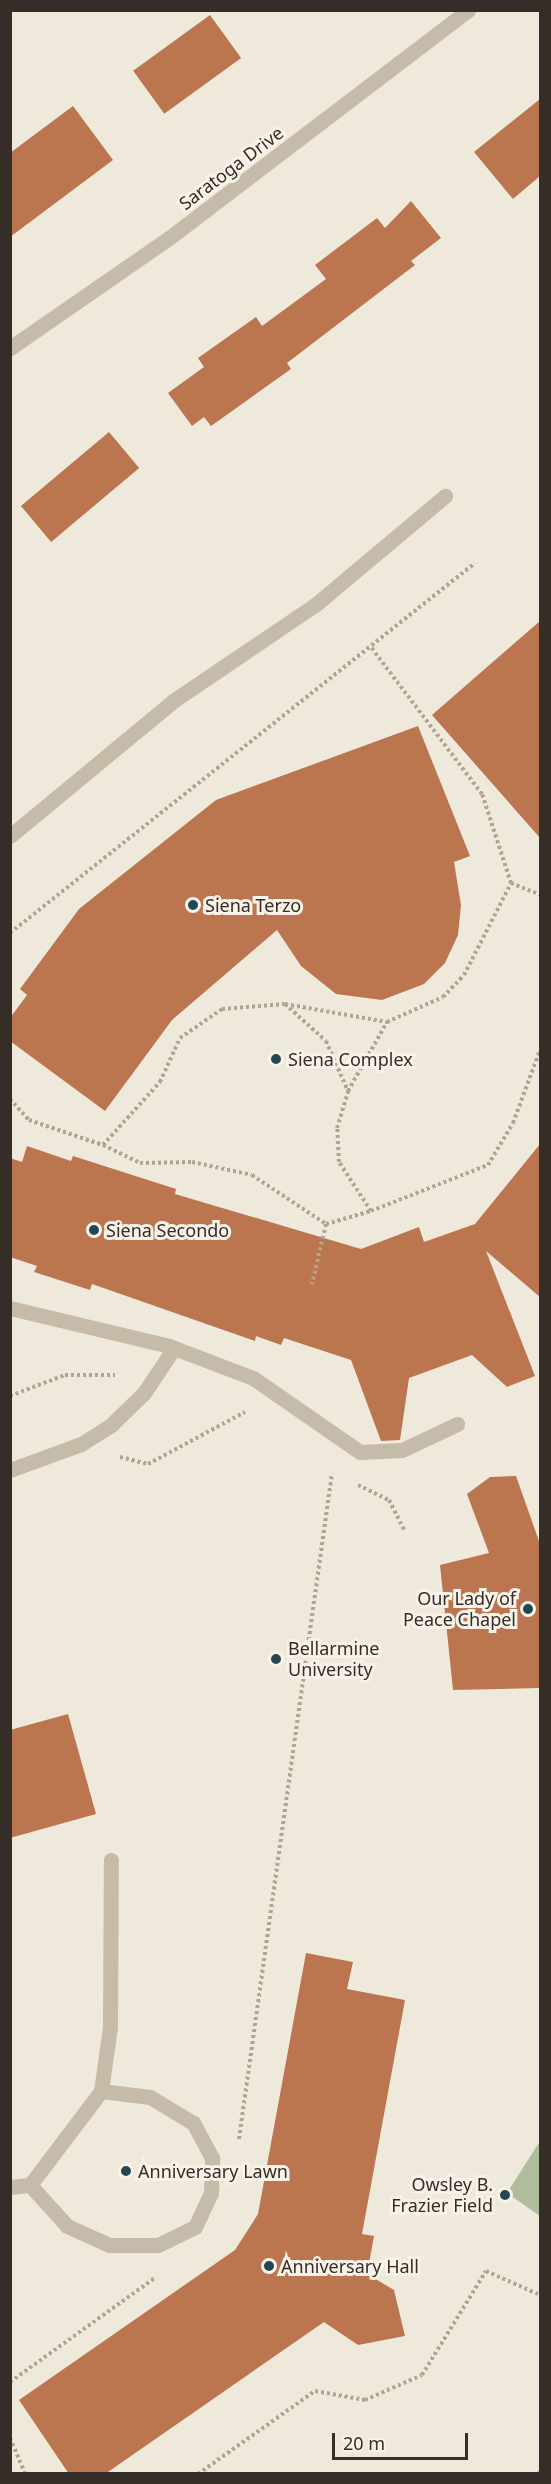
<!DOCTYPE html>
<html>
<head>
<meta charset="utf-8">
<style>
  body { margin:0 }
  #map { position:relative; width:551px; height:2484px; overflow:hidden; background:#efe9dc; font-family:"Noto Sans",sans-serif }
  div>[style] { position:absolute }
  .green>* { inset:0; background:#afbd9d }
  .building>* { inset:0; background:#bb764f; transform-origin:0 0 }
  .path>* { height:4px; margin-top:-2px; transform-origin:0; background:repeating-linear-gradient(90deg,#b2a493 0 3px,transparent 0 6px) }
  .minor>* { height:15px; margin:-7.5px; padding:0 7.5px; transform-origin:7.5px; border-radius:7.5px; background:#c6baa9 }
  .dots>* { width:16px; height:16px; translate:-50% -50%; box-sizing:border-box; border:3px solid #f8f2e8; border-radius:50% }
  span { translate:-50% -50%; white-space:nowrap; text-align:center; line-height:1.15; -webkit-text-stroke:6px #f8f2e8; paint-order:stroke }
  .street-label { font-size:18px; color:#342d28 }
  .poi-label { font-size:18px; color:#342d28 }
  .left { translate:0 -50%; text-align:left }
  .right { translate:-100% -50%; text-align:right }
  .frame { position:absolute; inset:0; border:12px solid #342d28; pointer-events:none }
  .scale { position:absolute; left:332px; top:2433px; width:136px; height:27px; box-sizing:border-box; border:3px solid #342d28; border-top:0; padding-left:8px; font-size:18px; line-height:21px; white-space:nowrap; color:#342d28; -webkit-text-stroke:4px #f8f2e8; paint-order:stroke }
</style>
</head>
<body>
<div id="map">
  <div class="green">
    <div style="clip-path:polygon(540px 2141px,540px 2216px,507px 2193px)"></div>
  </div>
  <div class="building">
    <div style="left:210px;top:15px;width:53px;height:95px;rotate:54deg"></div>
    <div style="clip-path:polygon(540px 99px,540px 176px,513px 199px,474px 152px)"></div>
    <div style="clip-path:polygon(73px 106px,113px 160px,10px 237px,10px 153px)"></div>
    <div style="clip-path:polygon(411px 201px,441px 238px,411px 261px,415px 265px,287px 363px,291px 369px,211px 426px,204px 417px,192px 426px,168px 393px,204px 367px,198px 358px,256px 317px,262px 326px,326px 279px,315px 265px,377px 218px,385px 228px)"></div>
    <div style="left:109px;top:432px;width:47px;height:115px;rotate:50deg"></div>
    <div style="clip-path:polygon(540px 621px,540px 838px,432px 715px)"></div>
    <div style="clip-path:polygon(418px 726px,470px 856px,454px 862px,461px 905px,458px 935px,445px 963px,424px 984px,382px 1000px,336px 994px,301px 966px,277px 930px,172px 1020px,105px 1111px,10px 1041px,10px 1018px,27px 995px,20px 989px,79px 909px,216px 800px)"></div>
    <div style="clip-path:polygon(540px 1144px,540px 1297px,486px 1251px,535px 1376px,507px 1387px,472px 1355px,409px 1378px,400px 1440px,381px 1441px,351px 1360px,284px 1338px,281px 1345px,256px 1336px,255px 1341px,92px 1284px,90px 1290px,34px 1272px,37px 1266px,10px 1257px,10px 1158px,22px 1162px,27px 1146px,71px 1161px,73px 1156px,176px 1189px,175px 1194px,361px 1249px,419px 1227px,424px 1242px,475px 1224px)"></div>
    <div style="clip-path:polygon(516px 1476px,540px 1544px,540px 1688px,453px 1690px,440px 1565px,489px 1553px,467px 1494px,490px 1477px)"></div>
    <div style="clip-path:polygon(68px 1714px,96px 1814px,10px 1838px,10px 1730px)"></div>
    <div style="clip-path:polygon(306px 1953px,353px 1962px,347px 1989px,405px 2000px,362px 2234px,374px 2236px,367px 2274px,394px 2290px,405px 2336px,358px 2345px,324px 2322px,105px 2474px,69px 2474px,19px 2400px,235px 2250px,258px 2214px)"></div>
  </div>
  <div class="path">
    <div style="left:511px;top:883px;width:31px;rotate:22deg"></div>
    <div style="left:10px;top:933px;width:594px;rotate:-38.51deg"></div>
    <div style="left:285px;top:1004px;width:55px;rotate:42.1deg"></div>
    <div style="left:326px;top:1041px;width:55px;rotate:66.3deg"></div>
    <div style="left:348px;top:1091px;width:79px;rotate:-60.5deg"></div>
    <div style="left:10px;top:1099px;width:28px;rotate:48deg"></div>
    <div style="left:29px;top:1120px;width:78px;rotate:18.7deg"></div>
    <div style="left:103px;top:1145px;width:85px;rotate:-47.9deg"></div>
    <div style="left:160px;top:1082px;width:48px;rotate:-65.6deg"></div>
    <div style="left:180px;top:1038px;width:51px;rotate:-34.6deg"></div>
    <div style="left:222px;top:1009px;width:63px;rotate:-4.5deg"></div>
    <div style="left:285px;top:1004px;width:104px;rotate:10deg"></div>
    <div style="left:387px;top:1022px;width:61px;rotate:-24.1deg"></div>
    <div style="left:443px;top:997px;width:30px;rotate:-46deg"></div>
    <div style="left:464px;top:975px;width:103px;rotate:-62.9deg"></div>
    <div style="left:511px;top:883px;width:94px;rotate:-108deg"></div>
    <div style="left:482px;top:794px;width:186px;rotate:-127.1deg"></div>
    <div style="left:103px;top:1145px;width:41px;rotate:25.9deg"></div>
    <div style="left:140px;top:1163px;width:52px;rotate:-1.1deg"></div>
    <div style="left:192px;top:1162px;width:61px;rotate:12.2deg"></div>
    <div style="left:252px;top:1175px;width:89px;rotate:33.5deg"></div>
    <div style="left:326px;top:1224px;width:62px;rotate:103.1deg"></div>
    <div style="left:371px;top:1211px;width:126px;rotate:-21.5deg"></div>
    <div style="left:488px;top:1165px;width:49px;rotate:-59.2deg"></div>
    <div style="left:513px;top:1123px;width:78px;rotate:-69.7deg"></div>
    <div style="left:326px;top:1224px;width:47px;rotate:-16.1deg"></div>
    <div style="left:371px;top:1211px;width:59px;rotate:-123.1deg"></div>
    <div style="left:339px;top:1162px;width:34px;rotate:-93deg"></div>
    <div style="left:337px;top:1128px;width:39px;rotate:-73deg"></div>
    <div style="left:10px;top:1396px;width:59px;rotate:-20.9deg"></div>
    <div style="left:65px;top:1375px;width:50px"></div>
    <div style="left:120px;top:1457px;width:29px;rotate:14deg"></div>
    <div style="left:148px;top:1464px;width:110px;rotate:-28.2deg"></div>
    <div style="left:358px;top:1485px;width:34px;rotate:26deg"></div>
    <div style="left:389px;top:1500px;width:35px;rotate:63deg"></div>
    <div style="left:239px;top:2139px;width:672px;rotate:-82.05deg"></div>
    <div style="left:10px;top:2382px;width:180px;rotate:-35.7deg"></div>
    <div style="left:10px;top:2438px;width:39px;rotate:67deg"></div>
    <div style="left:198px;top:2474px;width:143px;rotate:-35.4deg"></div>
    <div style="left:315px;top:2391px;width:51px;rotate:10.2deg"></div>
    <div style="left:365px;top:2400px;width:62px;rotate:-23.7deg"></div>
    <div style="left:422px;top:2375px;width:122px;rotate:-58.4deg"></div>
    <div style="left:486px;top:2271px;width:59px;rotate:24deg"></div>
    <div style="left:538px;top:2474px;width:3px;rotate:-45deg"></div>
  </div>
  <div class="minor">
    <div style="left:10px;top:348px;width:193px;rotate:-34.7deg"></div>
    <div style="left:169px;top:238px;width:376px;rotate:-37.3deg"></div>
    <div style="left:10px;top:836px;width:212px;rotate:-39.6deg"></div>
    <div style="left:173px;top:701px;width:171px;rotate:-34.1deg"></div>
    <div style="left:315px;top:605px;width:170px;rotate:-40deg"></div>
    <div style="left:10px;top:1308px;width:163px;rotate:13.4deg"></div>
    <div style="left:169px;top:1346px;width:90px;rotate:20.9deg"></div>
    <div style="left:253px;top:1378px;width:130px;rotate:34.7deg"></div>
    <div style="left:360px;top:1452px;width:42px;rotate:-2.7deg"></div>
    <div style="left:402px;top:1450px;width:61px;rotate:-25.3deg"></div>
    <div style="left:10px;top:1470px;width:76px;rotate:-20.1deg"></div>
    <div style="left:81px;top:1444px;width:36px;rotate:-32deg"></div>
    <div style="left:111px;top:1425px;width:46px;rotate:-44.1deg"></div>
    <div style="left:144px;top:1393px;width:54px;rotate:-56.3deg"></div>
    <div style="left:30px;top:2185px;width:55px;rotate:47.9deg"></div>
    <div style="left:67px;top:2226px;width:46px;rotate:24.3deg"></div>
    <div style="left:109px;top:2245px;width:49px"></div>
    <div style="left:158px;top:2245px;width:41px;rotate:-25.9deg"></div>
    <div style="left:195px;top:2227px;width:38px;rotate:-65deg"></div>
    <div style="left:211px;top:2193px;width:35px;rotate:-88deg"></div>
    <div style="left:212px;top:2158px;width:40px;rotate:-118deg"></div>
    <div style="left:193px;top:2123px;width:50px;rotate:-148.8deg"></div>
    <div style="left:150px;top:2097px;width:49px;rotate:-173deg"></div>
    <div style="left:10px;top:2187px;width:20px;rotate:-6deg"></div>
    <div style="left:30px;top:2185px;width:118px;rotate:-52.9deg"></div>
    <div style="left:101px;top:2091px;width:65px;rotate:-82deg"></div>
    <div style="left:110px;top:2027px;width:167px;rotate:-89.7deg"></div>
  </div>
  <div class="dots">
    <div style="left:193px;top:905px;background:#224952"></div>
    <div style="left:276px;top:1059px;background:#224952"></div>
    <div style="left:94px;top:1230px;background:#224952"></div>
    <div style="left:528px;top:1609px;background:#224952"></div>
    <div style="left:276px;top:1659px;background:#224952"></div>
    <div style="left:126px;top:2171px;background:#224952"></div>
    <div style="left:505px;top:2195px;background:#224952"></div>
    <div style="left:269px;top:2266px;background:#224952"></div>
  </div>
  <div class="street-label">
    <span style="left:231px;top:168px;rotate:-37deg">Saratoga Drive</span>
  </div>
  <div class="poi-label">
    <span class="left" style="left:205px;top:905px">Siena Terzo</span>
    <span class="left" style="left:288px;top:1059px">Siena Complex</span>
    <span class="left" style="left:106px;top:1230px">Siena Secondo</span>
    <span class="right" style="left:516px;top:1609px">Our Lady of<br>Peace Chapel</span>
    <span class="left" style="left:288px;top:1659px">Bellarmine<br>University</span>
    <span class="left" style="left:138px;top:2171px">Anniversary Lawn</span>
    <span class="right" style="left:493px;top:2195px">Owsley B.<br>Frazier Field</span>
    <span class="left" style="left:281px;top:2266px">Anniversary Hall</span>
  </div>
  <div class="frame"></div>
  <div class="scale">20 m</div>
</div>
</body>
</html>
